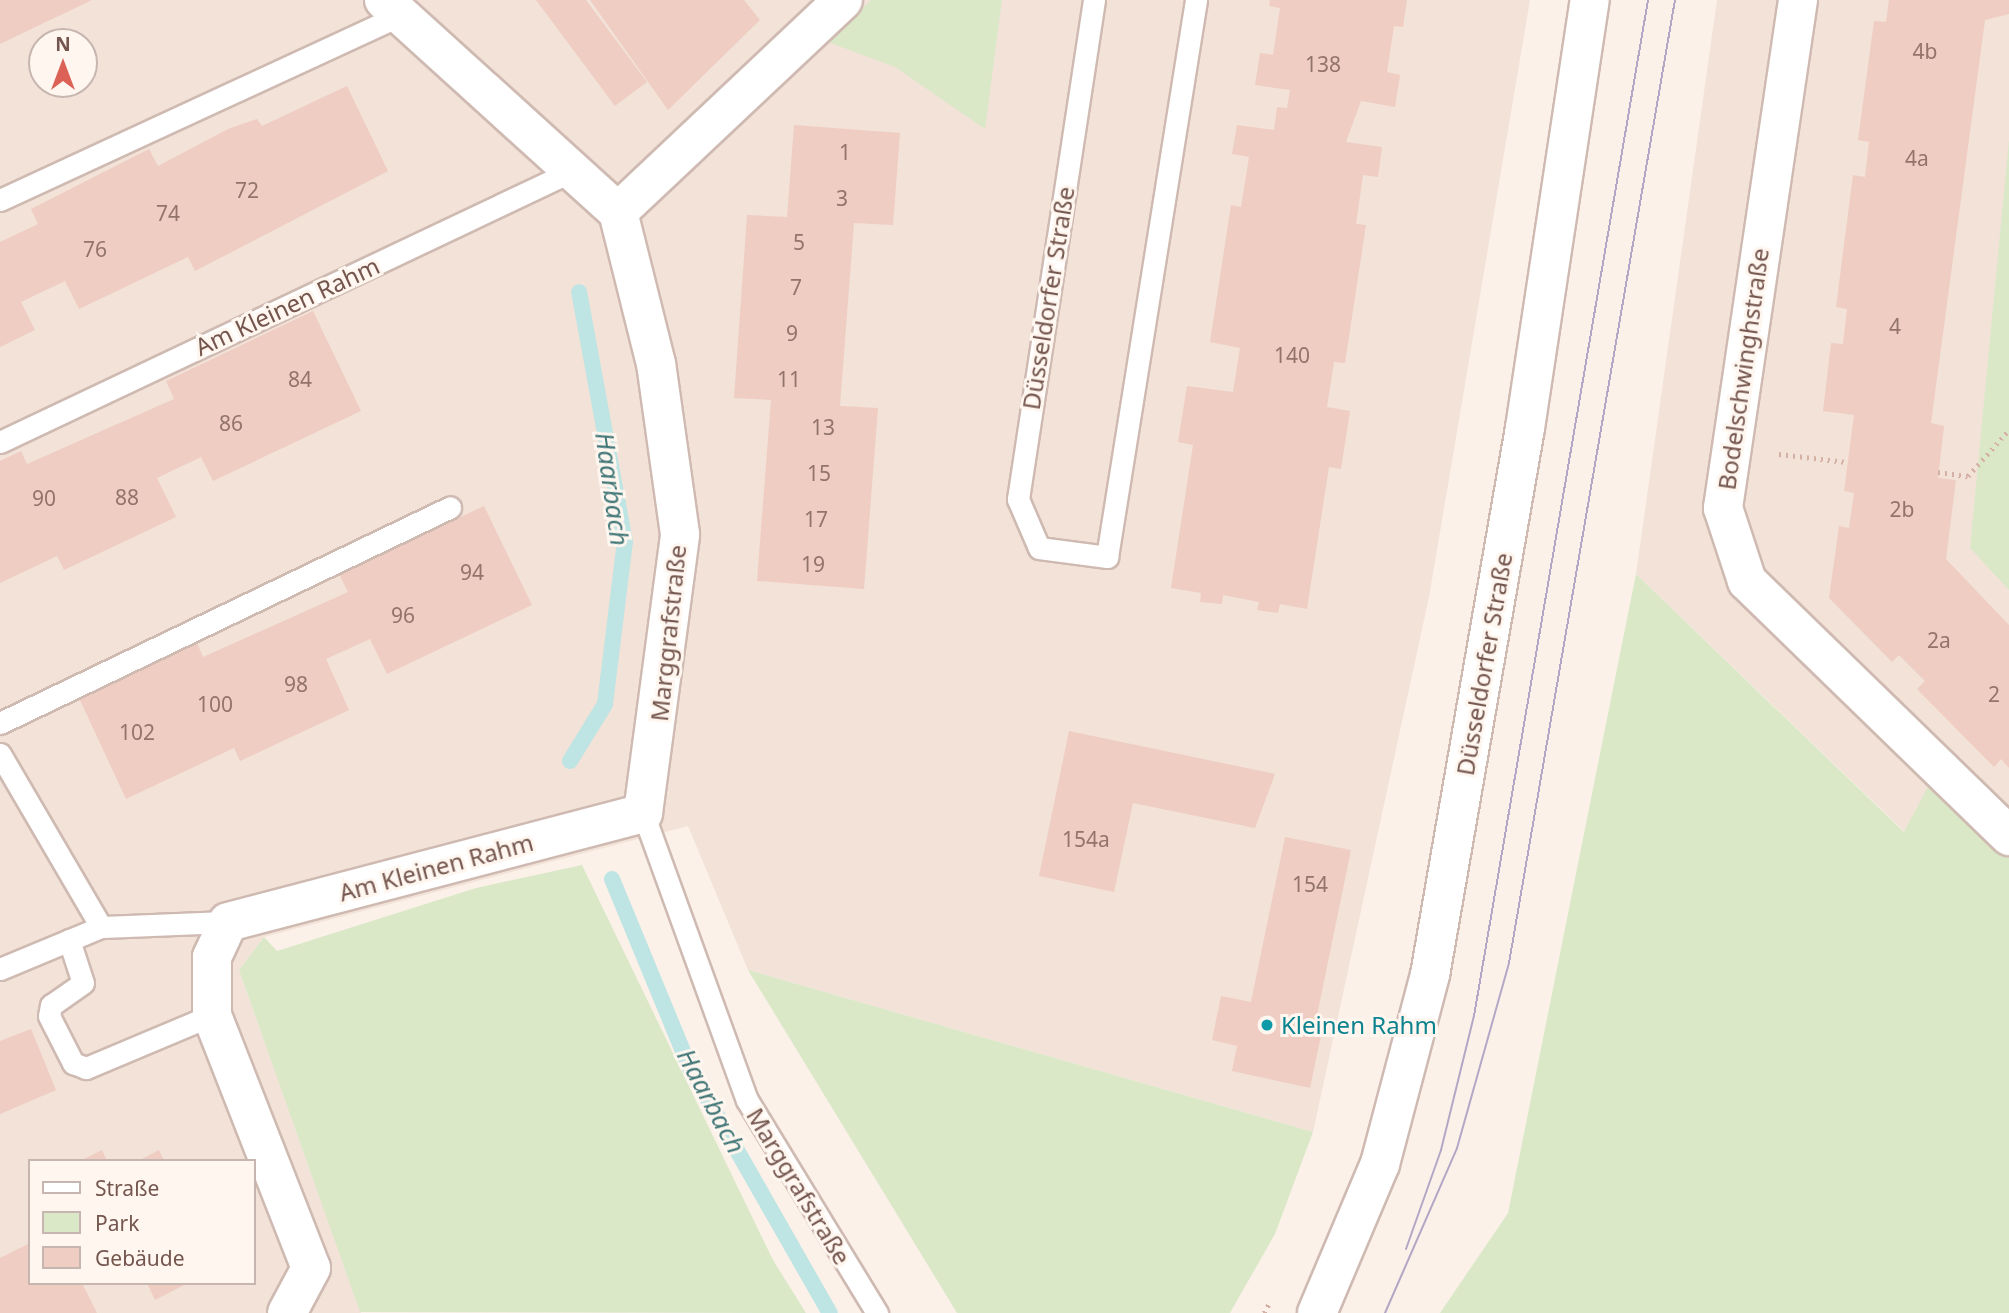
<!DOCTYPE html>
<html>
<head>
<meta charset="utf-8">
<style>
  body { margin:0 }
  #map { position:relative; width:2009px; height:1313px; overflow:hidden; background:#fbf1e9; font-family:"Noto Sans",sans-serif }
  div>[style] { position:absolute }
  .residential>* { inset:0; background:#f2e2d8 }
  .green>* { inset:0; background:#dae8c8 }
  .stream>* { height:16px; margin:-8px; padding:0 8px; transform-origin:8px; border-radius:8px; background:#bee4e3 }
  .building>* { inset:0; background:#efcdc2 }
  .path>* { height:4.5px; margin-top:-2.25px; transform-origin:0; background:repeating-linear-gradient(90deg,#d4b0a5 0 2px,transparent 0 7px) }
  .roads { filter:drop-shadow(2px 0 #cfbab2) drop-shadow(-2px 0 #cfbab2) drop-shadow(0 2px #cfbab2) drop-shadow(0 -2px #cfbab2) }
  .lane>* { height:21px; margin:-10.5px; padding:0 10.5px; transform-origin:10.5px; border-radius:10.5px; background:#fff }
  .street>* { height:38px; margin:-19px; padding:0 19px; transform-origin:19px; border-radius:19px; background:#fff }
  .secondary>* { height:38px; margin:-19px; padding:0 19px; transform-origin:19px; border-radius:19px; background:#fff }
  .tram>* { height:2px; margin:-1px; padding:0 1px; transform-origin:1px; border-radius:1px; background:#b3a7c5 }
  .dots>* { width:19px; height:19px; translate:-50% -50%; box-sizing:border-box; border:4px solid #fef6ef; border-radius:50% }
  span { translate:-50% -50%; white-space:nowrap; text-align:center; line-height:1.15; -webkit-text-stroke:6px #fef6ef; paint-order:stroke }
  .number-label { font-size:21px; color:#93746b }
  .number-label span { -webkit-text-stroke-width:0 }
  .street-label { font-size:24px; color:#74564e }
  .culture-label { font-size:24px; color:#0d838f }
  .left { translate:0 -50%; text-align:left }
  .water-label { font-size:26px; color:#427778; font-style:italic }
  .legend { position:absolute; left:28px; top:1159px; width:228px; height:126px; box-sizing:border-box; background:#fef6ef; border:2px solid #c7b6af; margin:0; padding:9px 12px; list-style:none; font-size:21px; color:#74564e }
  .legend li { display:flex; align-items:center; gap:14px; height:35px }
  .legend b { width:35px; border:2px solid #c7b6af }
  .north { position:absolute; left:28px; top:28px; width:70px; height:70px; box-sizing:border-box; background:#fef6ef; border:2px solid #c7b6af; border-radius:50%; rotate:0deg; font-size:19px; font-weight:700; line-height:28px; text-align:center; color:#74564e }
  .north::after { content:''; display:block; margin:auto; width:24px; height:32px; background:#dc6157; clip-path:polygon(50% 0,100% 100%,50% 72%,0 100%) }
</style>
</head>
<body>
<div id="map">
  <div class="residential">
    <div style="clip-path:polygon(evenodd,0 0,1530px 0,1429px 597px,1313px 1132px,748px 970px,688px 826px,264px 937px,239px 970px,361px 1313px,0 1313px,0 0,42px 42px,84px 42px,84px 84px,42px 84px,42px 42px,0 0,30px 1161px,254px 1161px,254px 1283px,30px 1283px,30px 1161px)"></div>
    <div style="clip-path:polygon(1717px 0,2009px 0,2009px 1200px,1905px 832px,1636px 574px)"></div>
  </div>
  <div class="green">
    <div style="clip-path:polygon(871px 0,1002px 0,985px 129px,895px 67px,828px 42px)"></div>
    <div style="clip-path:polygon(2009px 140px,2009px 590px,1970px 548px)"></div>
    <div style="clip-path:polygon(1636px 574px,1904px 832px,1934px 775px,2009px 854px,2009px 1313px,1440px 1313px,1508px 1213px)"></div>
    <div style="clip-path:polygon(582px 865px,773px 1260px,806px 1313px,360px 1312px,239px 970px,264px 937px,277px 951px,476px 888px)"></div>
    <div style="clip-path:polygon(748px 970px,1313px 1132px,1275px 1234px,1230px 1313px,957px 1313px)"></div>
  </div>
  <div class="stream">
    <div style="left:570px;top:761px;width:67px;rotate:-58.4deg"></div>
    <div style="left:605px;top:704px;width:163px;rotate:-83deg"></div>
    <div style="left:625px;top:542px;width:254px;rotate:-100.4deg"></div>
    <div style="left:612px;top:879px;width:204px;rotate:67.6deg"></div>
    <div style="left:690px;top:1068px;width:282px;rotate:60.3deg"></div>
  </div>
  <div class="building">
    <div style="clip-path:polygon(0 0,92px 0,0 44px)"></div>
    <div style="clip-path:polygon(536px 0,586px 0,647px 82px,615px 106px)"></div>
    <div style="clip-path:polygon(590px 0,744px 0,760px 20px,668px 110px)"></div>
    <div style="clip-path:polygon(1270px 0,1407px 0,1403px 27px,1394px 26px,1387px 72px,1400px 75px,1395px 107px,1361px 101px,1346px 142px,1382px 147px,1378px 177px,1363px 175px,1356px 224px,1366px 225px,1345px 363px,1334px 362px,1327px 407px,1350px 411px,1341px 469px,1329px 467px,1307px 609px,1280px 604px,1278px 613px,1257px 610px,1259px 602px,1223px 595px,1222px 604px,1200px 602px,1201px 593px,1171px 588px,1193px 445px,1178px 442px,1187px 386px,1233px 392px,1240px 348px,1210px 342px,1231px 205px,1241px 207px,1249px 157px,1232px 154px,1237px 125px,1274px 130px,1277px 107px,1287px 108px,1290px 90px,1255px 85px,1260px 53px,1273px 55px,1280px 8px,1269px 6px)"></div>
    <div style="clip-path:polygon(1889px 0,2009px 0,2009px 14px,1985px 20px,1931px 423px,1944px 426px,1938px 478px,1956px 480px,1946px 559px,2009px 625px,2009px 768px,2001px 759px,1994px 767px,1917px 689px,1925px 681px,1899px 655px,1892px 662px,1829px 598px,1839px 526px,1849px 528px,1854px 493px,1844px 491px,1854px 415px,1823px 411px,1831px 343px,1843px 344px,1847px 309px,1836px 307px,1853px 175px,1865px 177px,1869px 142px,1858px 140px,1874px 21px,1886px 22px)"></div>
    <div style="clip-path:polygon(347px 86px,388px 171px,195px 271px,188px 257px,79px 309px,65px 281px,21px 302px,35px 330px,0 347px,0 242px,38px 224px,31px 209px,149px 149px,158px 166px,228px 129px,257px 119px,262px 126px)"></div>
    <div style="clip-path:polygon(794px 125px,900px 133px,893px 225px,854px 223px,840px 406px,878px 408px,864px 589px,757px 581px,771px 400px,734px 398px,747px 215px,787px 217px)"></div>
    <div style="clip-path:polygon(313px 311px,361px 411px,213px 481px,201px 457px,157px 478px,176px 517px,64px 570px,57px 556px,0 583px,0 461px,21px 451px,27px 464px,174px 399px,166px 381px)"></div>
    <div style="clip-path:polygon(484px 506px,532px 605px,387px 674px,370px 639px,326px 659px,349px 710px,240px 761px,234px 748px,126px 799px,79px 698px,197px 643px,203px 657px,348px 592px,339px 574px)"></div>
    <div style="clip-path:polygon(1069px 731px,1275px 774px,1255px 828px,1133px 803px,1114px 892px,1039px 876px)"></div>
    <div style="clip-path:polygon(1285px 837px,1351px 850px,1315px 1025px,1323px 1026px,1310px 1088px,1232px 1071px,1237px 1046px,1212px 1040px,1221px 996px,1251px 1002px)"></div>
    <div style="clip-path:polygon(31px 1029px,56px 1090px,0 1114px,0 1041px)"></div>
    <div style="clip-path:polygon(102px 1150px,107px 1161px,80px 1161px)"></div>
    <div style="clip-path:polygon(159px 1150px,164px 1161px,138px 1161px)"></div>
    <div style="clip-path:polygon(30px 1243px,30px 1283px,82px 1283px,97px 1313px,0 1313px,0 1258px)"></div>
    <div style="clip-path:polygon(147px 1283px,188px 1283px,155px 1300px)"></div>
  </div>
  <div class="path">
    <div style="left:1779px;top:454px;width:68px;rotate:6.7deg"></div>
    <div style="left:1938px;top:472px;width:30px;rotate:8deg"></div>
    <div style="left:1968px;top:476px;width:62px;rotate:-48.3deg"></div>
    <div style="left:1264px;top:1313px;width:11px;rotate:-63deg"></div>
  </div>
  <div class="roads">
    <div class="lane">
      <div style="left:1094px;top:0;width:505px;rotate:98.66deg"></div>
      <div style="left:1018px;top:499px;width:53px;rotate:66.8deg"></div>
      <div style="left:1039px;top:548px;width:69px;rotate:7.5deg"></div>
      <div style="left:1107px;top:557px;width:564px;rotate:-80.92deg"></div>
      <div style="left:0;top:200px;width:442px;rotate:-24.8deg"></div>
      <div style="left:0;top:442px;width:635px;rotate:-25.35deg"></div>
      <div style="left:0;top:723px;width:499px;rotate:-25.6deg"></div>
      <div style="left:0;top:754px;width:200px;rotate:59.7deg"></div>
      <div style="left:643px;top:813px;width:305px;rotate:70.1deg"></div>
      <div style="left:747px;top:1100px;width:250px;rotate:58.6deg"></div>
      <div style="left:69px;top:940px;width:45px;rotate:72deg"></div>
      <div style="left:83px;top:983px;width:39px;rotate:145deg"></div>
      <div style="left:51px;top:1005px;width:11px;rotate:100deg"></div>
      <div style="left:49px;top:1016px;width:53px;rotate:62.9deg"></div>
      <div style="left:73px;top:1063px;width:14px;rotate:21deg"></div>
      <div style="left:86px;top:1068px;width:137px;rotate:-22.8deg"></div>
      <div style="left:0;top:969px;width:109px;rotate:-22.6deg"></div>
      <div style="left:101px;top:927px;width:127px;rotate:-2.3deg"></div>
    </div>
    <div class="street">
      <div style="left:384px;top:0;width:316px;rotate:42.2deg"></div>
      <div style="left:1798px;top:0;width:514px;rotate:98.4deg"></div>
      <div style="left:1723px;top:508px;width:77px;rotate:71.8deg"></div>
      <div style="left:1747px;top:581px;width:366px;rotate:44.2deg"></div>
      <div style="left:618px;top:212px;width:309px;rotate:-43.3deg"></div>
      <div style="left:287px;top:1313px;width:51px;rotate:-61.9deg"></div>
      <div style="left:311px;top:1268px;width:272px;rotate:-111.4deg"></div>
      <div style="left:212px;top:1015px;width:58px;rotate:-90deg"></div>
      <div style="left:212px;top:957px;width:38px;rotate:-65deg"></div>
      <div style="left:228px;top:922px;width:429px;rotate:-14.7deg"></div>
      <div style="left:643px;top:813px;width:281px;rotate:-82.4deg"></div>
      <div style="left:680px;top:534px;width:172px;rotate:-98deg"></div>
      <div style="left:656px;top:364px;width:157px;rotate:-104deg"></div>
    </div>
    <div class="secondary">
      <div style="left:1317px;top:1313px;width:162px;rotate:-67.1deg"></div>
      <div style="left:1380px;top:1164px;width:196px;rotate:-75.2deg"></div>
      <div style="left:1430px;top:975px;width:555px;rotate:-80.15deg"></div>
      <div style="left:1525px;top:428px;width:433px;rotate:-81.4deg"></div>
    </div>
  </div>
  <div class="tram">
    <div style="left:1406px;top:1249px;width:105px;rotate:-70.5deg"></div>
    <div style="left:1441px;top:1150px;width:138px;rotate:-76.2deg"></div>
    <div style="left:1474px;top:1016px;width:1031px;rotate:-80.28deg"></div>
    <div style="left:1385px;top:1313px;width:180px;rotate:-66.4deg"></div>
    <div style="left:1457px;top:1148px;width:192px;rotate:-74.3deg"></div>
    <div style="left:1509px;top:963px;width:977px;rotate:-80.22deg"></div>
  </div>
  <div class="dots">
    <div style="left:1267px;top:1025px;background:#0f9aa8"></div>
  </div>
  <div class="number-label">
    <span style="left:1925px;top:51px">4b</span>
    <span style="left:1323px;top:64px">138</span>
    <span style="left:845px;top:152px">1</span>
    <span style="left:1917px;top:158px">4a</span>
    <span style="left:247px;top:190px">72</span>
    <span style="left:842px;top:198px">3</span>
    <span style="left:168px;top:213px">74</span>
    <span style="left:799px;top:242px">5</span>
    <span style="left:95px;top:249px">76</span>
    <span style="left:796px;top:287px">7</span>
    <span style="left:1895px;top:326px">4</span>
    <span style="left:792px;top:333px">9</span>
    <span style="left:1292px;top:355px">140</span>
    <span style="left:300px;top:379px">84</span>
    <span style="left:789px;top:379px">11</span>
    <span style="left:231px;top:423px">86</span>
    <span style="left:823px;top:427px">13</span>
    <span style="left:819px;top:473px">15</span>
    <span style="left:127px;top:497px">88</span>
    <span style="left:44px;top:498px">90</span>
    <span style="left:1902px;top:509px">2b</span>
    <span style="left:816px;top:519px">17</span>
    <span style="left:813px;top:564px">19</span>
    <span style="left:472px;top:572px">94</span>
    <span style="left:403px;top:615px">96</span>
    <span style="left:1939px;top:640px">2a</span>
    <span style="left:296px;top:684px">98</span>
    <span style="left:1994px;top:694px">2</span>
    <span style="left:215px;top:704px">100</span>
    <span style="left:137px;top:732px">102</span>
    <span style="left:1086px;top:839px">154a</span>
    <span style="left:1310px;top:884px">154</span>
  </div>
  <div class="street-label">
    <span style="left:1048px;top:298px;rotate:-81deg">Düsseldorfer Straße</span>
    <span style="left:287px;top:306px;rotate:-25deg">Am Kleinen Rahm</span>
    <span style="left:1743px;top:369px;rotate:-82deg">Bodelschwinghstraße</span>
    <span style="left:668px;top:633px;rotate:-84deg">Marggrafstraße</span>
    <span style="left:1484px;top:664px;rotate:-80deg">Düsseldorfer Straße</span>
    <span style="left:436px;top:867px;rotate:-15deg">Am Kleinen Rahm</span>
    <span style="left:799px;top:1186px;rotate:59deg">Marggrafstraße</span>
  </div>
  <div class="culture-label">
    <span class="left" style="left:1281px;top:1025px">Kleinen Rahm</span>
  </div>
  <div class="water-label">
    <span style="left:612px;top:489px;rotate:82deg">Haarbach</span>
    <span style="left:711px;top:1101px;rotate:62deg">Haarbach</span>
  </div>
  <ul class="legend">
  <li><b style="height:9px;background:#fff"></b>Straße</li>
  <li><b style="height:19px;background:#dae8c8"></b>Park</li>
  <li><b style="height:19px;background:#efcdc2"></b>Gebäude</li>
  </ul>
  <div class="north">N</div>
</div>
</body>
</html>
